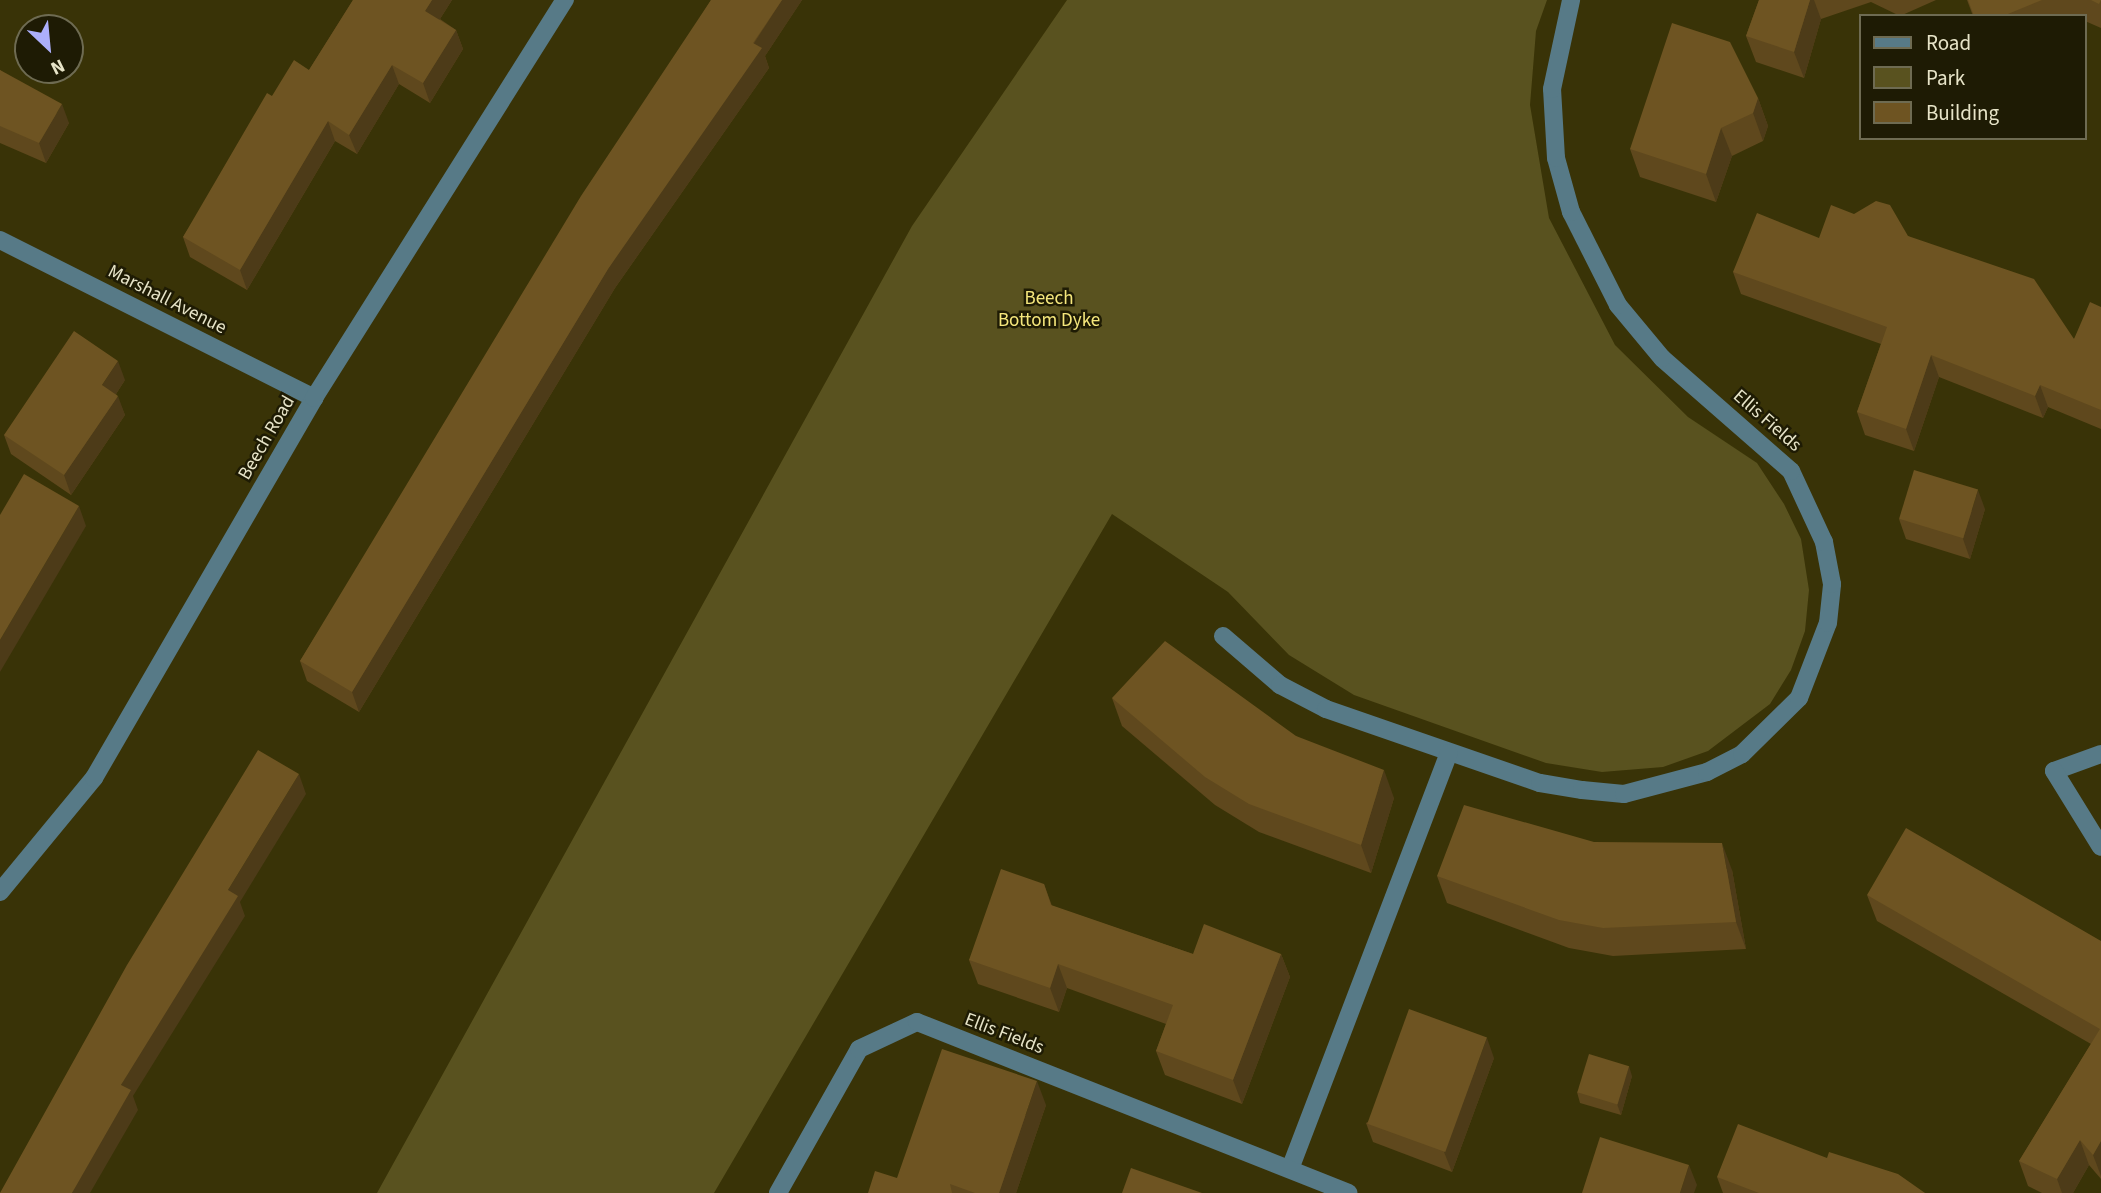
<!DOCTYPE html>
<html>
<head>
<meta charset="utf-8">
<style>
  body { margin:0 }
  #map { position:relative; width:2101px; height:1193px; overflow:hidden; background:#393307; font-family:"Source Sans 3",sans-serif }
  div>[style] { position:absolute }
  .green>* { inset:0; background:#59521f }
  .minor>* { height:18px; margin:-9px; padding:0 9px; transform-origin:9px; border-radius:9px; background:#577a87 }
  .wall>* { inset:0; background:#5f481d }
  .shaded-wall>* { inset:0; background:#4d3b18 }
  .building>* { inset:0; background:#6e5422; transform-origin:0 0 }
  span { translate:-50% -50%; white-space:nowrap; text-align:center; line-height:1.15; -webkit-text-stroke:5px #1e1b04; paint-order:stroke }
  .park-label { font-size:19px; color:#f5e77c }
  .street-label { font-size:19px; color:#e7e4c8 }
  .legend { position:absolute; left:1859px; top:14px; width:228px; height:126px; box-sizing:border-box; background:#1e1b04; border:2px solid #6e6b52; margin:0; padding:9px 12px; list-style:none; font-size:21px; color:#e7e4c8 }
  .legend li { display:flex; align-items:center; gap:14px; height:35px }
  .legend b { width:35px; border:2px solid #6e6b52 }
  .north { position:absolute; left:14px; top:14px; width:70px; height:70px; box-sizing:border-box; background:#1e1b04; border:2px solid #6e6b52; border-radius:50%; rotate:154deg; font-size:19px; font-weight:700; line-height:28px; text-align:center; color:#e7e4c8 }
  .north::after { content:''; display:block; margin:auto; width:24px; height:32px; background:#acaffb; clip-path:polygon(50% 0,100% 100%,50% 72%,0 100%) }
</style>
</head>
<body>
<div id="map">
  <div class="green">
    <div style="clip-path:polygon(1067px 0,1547px 0,1536px 31px,1530px 105px,1549px 218px,1615px 345px,1688px 417px,1757px 463px,1784px 504px,1801px 539px,1809px 590px,1805px 631px,1791px 670px,1770px 704px,1708px 751px,1663px 767px,1602px 772px,1546px 763px,1354px 695px,1289px 655px,1228px 592px,1112px 514px,714px 1193px,377px 1193px,912px 226px)"></div>
  </div>
  <div class="minor">
    <div style="left:0;top:240px;width:352px;rotate:26.7deg"></div>
    <div style="left:1223px;top:636px;width:75px;rotate:40.7deg"></div>
    <div style="left:1280px;top:685px;width:52px;rotate:27.6deg"></div>
    <div style="left:1326px;top:709px;width:226px;rotate:19.1deg"></div>
    <div style="left:1540px;top:783px;width:43px;rotate:9.5deg"></div>
    <div style="left:1582px;top:790px;width:42px;rotate:5.4deg"></div>
    <div style="left:1624px;top:794px;width:86px;rotate:-14.8deg"></div>
    <div style="left:1707px;top:772px;width:39px;rotate:-27deg"></div>
    <div style="left:1742px;top:754px;width:80px;rotate:-44.5deg"></div>
    <div style="left:1799px;top:698px;width:80px;rotate:-68.9deg"></div>
    <div style="left:1828px;top:623px;width:39px;rotate:-84deg"></div>
    <div style="left:1832px;top:584px;width:43px;rotate:-100.8deg"></div>
    <div style="left:1824px;top:542px;width:78px;rotate:-114.9deg"></div>
    <div style="left:1791px;top:471px;width:171px;rotate:-138.8deg"></div>
    <div style="left:1662px;top:358px;width:69px;rotate:-129.7deg"></div>
    <div style="left:1618px;top:305px;width:104px;rotate:-116.8deg"></div>
    <div style="left:1571px;top:212px;width:56px;rotate:-105.5deg"></div>
    <div style="left:1556px;top:158px;width:69px;rotate:-93.3deg"></div>
    <div style="left:1552px;top:89px;width:91px;rotate:-77.9deg"></div>
    <div style="left:2101px;top:754px;width:50px;rotate:160.1deg"></div>
    <div style="left:2054px;top:771px;width:89px;rotate:58.3deg"></div>
    <div style="left:0;top:892px;width:148px;rotate:-50.5deg"></div>
    <div style="left:94px;top:778px;width:439px;rotate:-59.9deg"></div>
    <div style="left:314px;top:398px;width:471px;rotate:-57.8deg"></div>
    <div style="left:1290px;top:1169px;width:445px;rotate:-69.1deg"></div>
    <div style="left:778px;top:1193px;width:165px;rotate:-60.6deg"></div>
    <div style="left:859px;top:1049px;width:64px;rotate:-25deg"></div>
    <div style="left:917px;top:1022px;width:464px;rotate:21.6deg"></div>
  </div>
  <div class="wall">
    <div style="clip-path:polygon(353px 0,452px 0,440px 19px,456px 30px,463px 49px,430px 103px,399px 84px,357px 154px,335px 141px,247px 290px,190px 257px,183px 237px,272px 96px,309px 70px)"></div>
    <div style="clip-path:polygon(711px 0,802px 0,765px 56px,769px 68px,615px 288px,359px 712px,307px 681px,300px 661px)"></div>
    <div style="clip-path:polygon(1759px 0,1936px 0,1900px 16px,1871px 2px,1821px 19px,1804px 78px,1756px 62px,1746px 36px)"></div>
    <div style="clip-path:polygon(1967px 0,2101px 0,2101px 28px,2085px 21px,2085px 16px,1973px 16px)"></div>
    <div style="clip-path:polygon(0 70px,69px 123px,46px 163px,0 143px)"></div>
    <div style="clip-path:polygon(1758px 98px,1768px 126px,1763px 141px,1732px 156px,1716px 202px,1640px 177px,1630px 149px)"></div>
    <div style="clip-path:polygon(1908px 236px,2074px 339px,2101px 307px,2101px 429px,2048px 407px,2043px 418px,1939px 377px,1914px 451px,1865px 435px,1857px 412px,1881px 344px,1741px 294px,1733px 272px,1819px 238px)"></div>
    <div style="clip-path:polygon(125px 380px,116px 394px,125px 415px,71px 495px,11px 454px,4px 435px)"></div>
    <div style="clip-path:polygon(1985px 509px,1970px 559px,1906px 539px,1899px 519px)"></div>
    <div style="clip-path:polygon(1112px 698px,1296px 736px,1394px 798px,1371px 873px,1259px 832px,1215px 805px,1122px 726px)"></div>
    <div style="clip-path:polygon(1594px 842px,1732px 870px,1746px 949px,1613px 956px,1569px 948px,1447px 903px,1437px 876px)"></div>
    <div style="clip-path:polygon(1044px 884px,1052px 906px,1193px 954px,1281px 954px,1290px 977px,1242px 1104px,1165px 1075px,1156px 1051px,1166px 1024px,1067px 988px,1059px 1012px,978px 984px,969px 960px)"></div>
    <div style="clip-path:polygon(1867px 895px,2101px 941px,2101px 1179px,2089px 1165px,2073px 1193px,2042px 1193px,2028px 1186px,2019px 1161px,2091px 1044px,1877px 921px)"></div>
    <div style="clip-path:polygon(1494px 1058px,1452px 1172px,1373px 1142px,1366px 1123px)"></div>
    <div style="clip-path:polygon(1632px 1076px,1621px 1115px,1580px 1103px,1577px 1092px)"></div>
    <div style="clip-path:polygon(1046px 1105px,1016px 1193px,868px 1193px,897px 1178px)"></div>
    <div style="clip-path:polygon(1827px 1158px,1925px 1193px,1723px 1193px,1717px 1177px)"></div>
  </div>
  <div class="shaded-wall">
    <div style="clip-path:polygon(432px 0,452px 0,433px 30px,425px 11px)"></div>
    <div style="clip-path:polygon(782px 0,802px 0,765px 56px,769px 68px,615px 288px,359px 712px,352px 692px,608px 269px)"></div>
    <div style="clip-path:polygon(1810px 0,1814px 0,1821px 19px,1804px 78px,1794px 52px)"></div>
    <div style="clip-path:polygon(456px 30px,463px 49px,430px 103px,423px 83px)"></div>
    <div style="clip-path:polygon(392px 65px,399px 84px,357px 154px,349px 135px)"></div>
    <div style="clip-path:polygon(1758px 98px,1768px 126px,1763px 141px,1753px 113px)"></div>
    <div style="clip-path:polygon(62px 104px,69px 123px,46px 163px,39px 143px)"></div>
    <div style="clip-path:polygon(328px 121px,335px 141px,247px 290px,240px 270px)"></div>
    <div style="clip-path:polygon(1721px 128px,1732px 156px,1716px 202px,1706px 174px)"></div>
    <div style="clip-path:polygon(1931px 355px,1939px 377px,1914px 451px,1906px 429px)"></div>
    <div style="clip-path:polygon(118px 361px,125px 380px,109px 405px,102px 385px)"></div>
    <div style="clip-path:polygon(2040px 385px,2048px 407px,2043px 418px,2035px 396px)"></div>
    <div style="clip-path:polygon(118px 396px,125px 415px,71px 495px,64px 475px)"></div>
    <div style="clip-path:polygon(1978px 490px,1985px 509px,1970px 559px,1963px 539px)"></div>
    <div style="clip-path:polygon(79px 506px,86px 526px,0 672px,0 640px)"></div>
    <div style="clip-path:polygon(1384px 770px,1394px 798px,1371px 873px,1361px 845px)"></div>
    <div style="clip-path:polygon(299px 774px,306px 794px,240px 902px,245px 916px,133px 1096px,138px 1110px,90px 1193px,72px 1193px,121px 1085px,228px 890px)"></div>
    <div style="clip-path:polygon(1722px 843px,1732px 870px,1746px 949px,1736px 922px)"></div>
    <div style="clip-path:polygon(1281px 954px,1290px 977px,1242px 1104px,1233px 1080px)"></div>
    <div style="clip-path:polygon(1058px 964px,1067px 988px,1059px 1012px,1050px 988px)"></div>
    <div style="clip-path:polygon(1487px 1038px,1494px 1058px,1452px 1172px,1444px 1152px)"></div>
    <div style="clip-path:polygon(1629px 1066px,1632px 1076px,1621px 1115px,1617px 1104px)"></div>
    <div style="clip-path:polygon(1037px 1081px,1046px 1105px,1016px 1193px,999px 1193px)"></div>
    <div style="clip-path:polygon(2080px 1140px,2089px 1165px,2073px 1193px,2062px 1193px,2057px 1179px)"></div>
    <div style="clip-path:polygon(2101px 1141px,2101px 1176px,2093px 1155px)"></div>
    <div style="clip-path:polygon(1689px 1165px,1697px 1185px,1694px 1193px,1680px 1193px)"></div>
  </div>
  <div class="building">
    <div style="clip-path:polygon(353px 0,432px 0,425px 11px,456px 30px,423px 83px,392px 65px,349px 135px,328px 121px,240px 270px,183px 237px,267px 93px,272px 96px,294px 60px,309px 70px)"></div>
    <div style="clip-path:polygon(711px 0,782px 0,753px 43px,762px 48px,608px 269px,352px 692px,300px 661px,581px 196px)"></div>
    <div style="clip-path:polygon(1759px 0,1810px 0,1794px 52px,1746px 36px)"></div>
    <div style="clip-path:polygon(1968px 0,2042px 0,2003px 16px,1974px 16px)"></div>
    <div style="clip-path:polygon(2091px 0,2101px 0,2099px 4px)"></div>
    <div style="clip-path:polygon(1672px 23px,1730px 42px,1758px 98px,1753px 113px,1721px 128px,1706px 174px,1630px 149px)"></div>
    <div style="clip-path:polygon(0 70px,62px 104px,39px 143px,0 126px)"></div>
    <div style="clip-path:polygon(1876px 201px,1890px 205px,1908px 236px,2034px 279px,2074px 339px,2090px 302px,2101px 307px,2101px 410px,2040px 385px,2035px 396px,1931px 355px,1906px 429px,1857px 412px,1887px 327px,1733px 272px,1757px 213px,1819px 238px,1831px 205px,1854px 214px)"></div>
    <div style="clip-path:polygon(74px 331px,118px 361px,102px 385px,118px 396px,64px 475px,4px 435px)"></div>
    <div style="left:1914px;top:470px;width:67px;height:51px;rotate:17deg"></div>
    <div style="clip-path:polygon(24px 474px,79px 506px,0 640px,0 515px)"></div>
    <div style="clip-path:polygon(1165px 641px,1296px 736px,1384px 770px,1361px 845px,1249px 804px,1205px 777px,1112px 698px)"></div>
    <div style="clip-path:polygon(258px 750px,299px 774px,228px 890px,238px 896px,121px 1085px,131px 1090px,72px 1193px,0 1193px,127px 965px)"></div>
    <div style="clip-path:polygon(1464px 805px,1594px 842px,1722px 843px,1736px 922px,1603px 928px,1559px 920px,1437px 876px)"></div>
    <div style="clip-path:polygon(1906px 828px,2101px 941px,2101px 1141px,2093px 1155px,2080px 1140px,2057px 1179px,2019px 1161px,2100px 1029px,1867px 895px)"></div>
    <div style="clip-path:polygon(1001px 869px,1044px 884px,1051px 905px,1193px 954px,1204px 924px,1281px 954px,1233px 1080px,1156px 1051px,1173px 1005px,1058px 964px,1050px 988px,969px 960px)"></div>
    <div style="left:1409px;top:1009px;width:83px;height:122px;rotate:20deg"></div>
    <div style="clip-path:polygon(942px 1049px,1037px 1081px,999px 1193px,975px 1193px,950px 1184px,952px 1193px,868px 1193px,875px 1171px,897px 1178px)"></div>
    <div style="left:1589px;top:1054px;width:42px;height:40px;rotate:17deg"></div>
    <div style="clip-path:polygon(1738px 1124px,1827px 1158px,1829px 1152px,1898px 1174px,1925px 1193px,1759px 1193px,1717px 1177px)"></div>
    <div style="clip-path:polygon(1600px 1137px,1689px 1165px,1680px 1193px,1582px 1193px)"></div>
    <div style="clip-path:polygon(1131px 1168px,1202px 1193px,1122px 1193px)"></div>
  </div>
  <div class="park-label">
    <span style="left:1049px;top:310px">Beech<br>Bottom Dyke</span>
  </div>
  <div class="street-label">
    <span style="left:167px;top:300px;rotate:27deg">Marshall Avenue</span>
    <span style="left:1767px;top:421px;rotate:41deg">Ellis Fields</span>
    <span style="left:267px;top:438px;rotate:-60deg">Beech Road</span>
    <span style="left:1004px;top:1034px;rotate:21deg">Ellis Fields</span>
  </div>
  <ul class="legend">
  <li><b style="height:9px;background:#577a87"></b>Road</li>
  <li><b style="height:19px;background:#59521f"></b>Park</li>
  <li><b style="height:19px;background:#6e5422"></b>Building</li>
  </ul>
  <div class="north">N</div>
</div>
</body>
</html>
